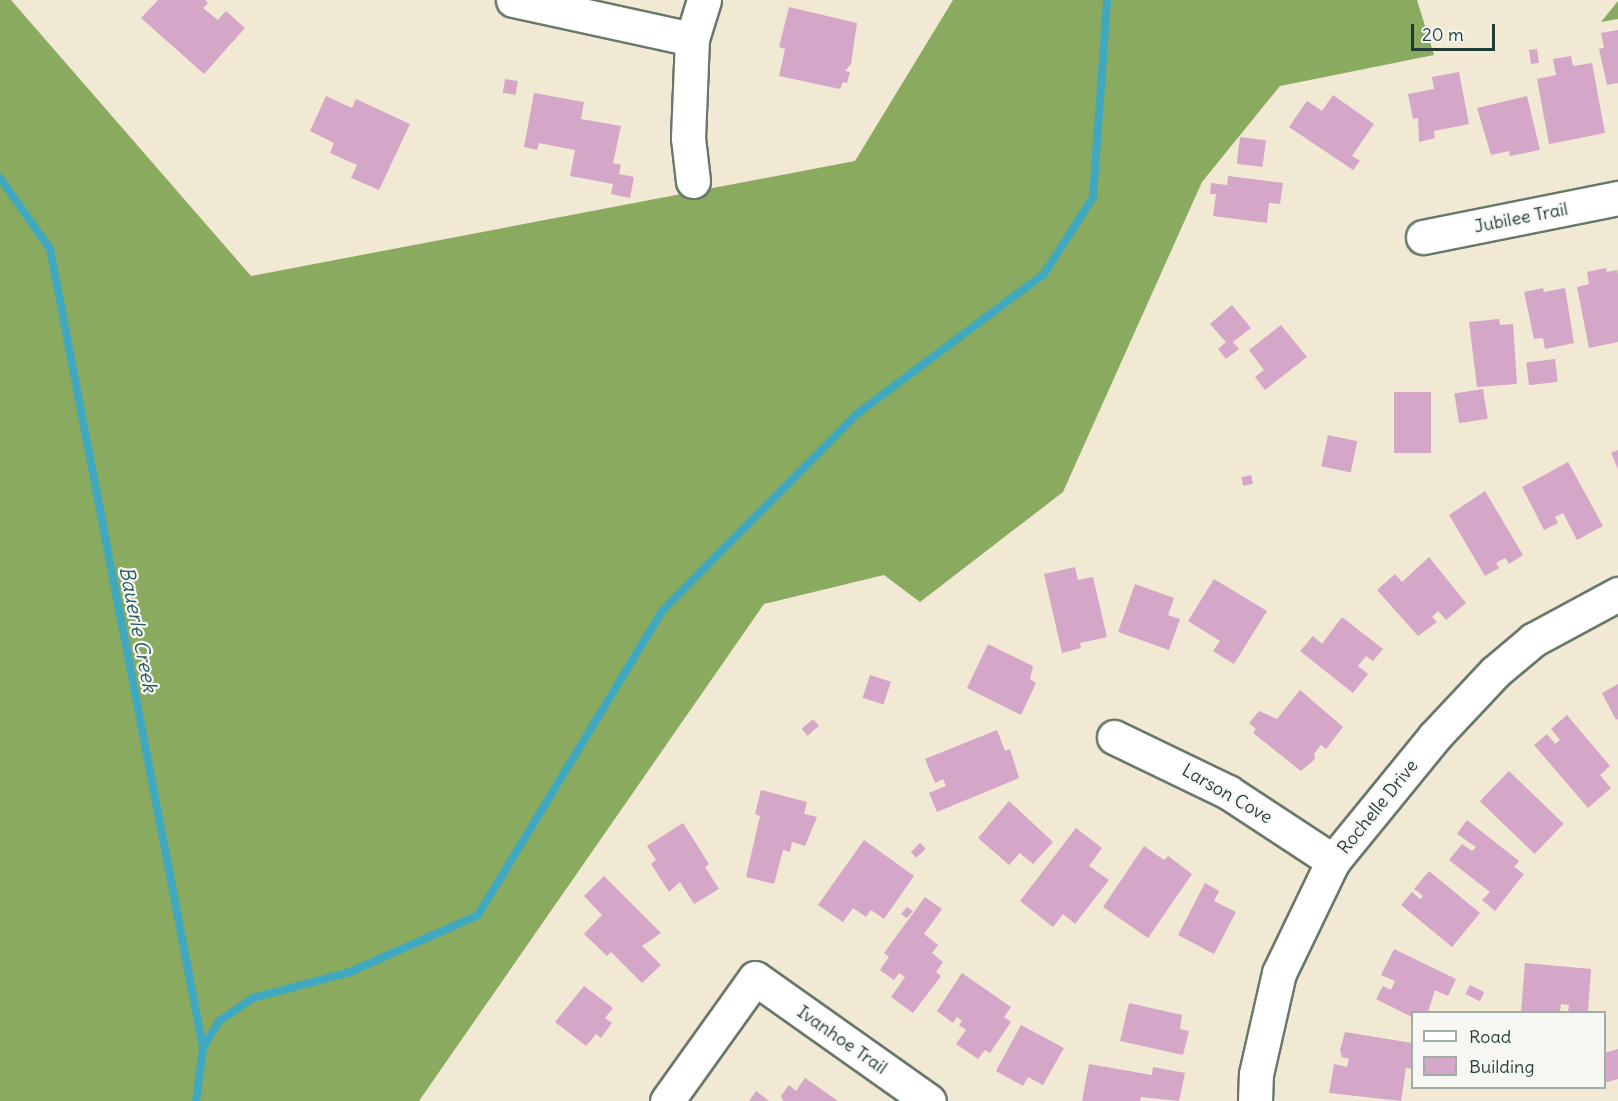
<!DOCTYPE html>
<html>
<head>
<meta charset="utf-8">
<style>
  body { margin:0 }
  #map { position:relative; width:1618px; height:1101px; overflow:hidden; background:#f1e9d4; font-family:Delius,sans-serif }
  div>[style] { position:absolute }
  .forest>* { inset:0; background:#8aaa5f }
  .stream>* { height:8px; margin:-4px; padding:0 4px; transform-origin:4px; border-radius:4px; background:#40a9c0 }
  .building>* { inset:0; background:#d4a7c8; transform-origin:0 0 }
  .roads { filter:drop-shadow(2px 0 #68796c) drop-shadow(-2px 0 #68796c) drop-shadow(0 2px #68796c) drop-shadow(0 -2px #68796c) }
  .minor>* { height:33px; margin:-16.5px; padding:0 16.5px; transform-origin:16.5px; border-radius:16.5px; background:#fff }
  span { translate:-50% -50%; white-space:nowrap; text-align:center; line-height:1.15; -webkit-text-stroke:4.5px #f6f6f2; paint-order:stroke }
  .street-label { font-size:18px; color:#1f3d34 }
  .water-label { font-size:20px; color:#295d5e; font-style:italic }
  .legend { position:absolute; left:1411px; top:1011px; width:195px; height:78px; box-sizing:border-box; background:#f6f6f2; border:2px solid #a0aca6; margin:0; padding:8px 10px; list-style:none; font-size:18px; color:#1f3d34 }
  .legend li { display:flex; align-items:center; gap:12px; height:30px }
  .legend b { width:30px; border:2px solid #a0aca6 }
  .scale { position:absolute; left:1411px; top:24px; width:84px; height:27px; box-sizing:border-box; border:3px solid #1f3d34; border-top:0; padding-left:8px; font-size:18px; line-height:21px; white-space:nowrap; color:#1f3d34; -webkit-text-stroke:4px #f6f6f2; paint-order:stroke }
</style>
</head>
<body>
<div id="map">
  <div class="forest">
    <div style="clip-path:polygon(0 0,11px 0,251px 276px,855px 161px,953px 0,1417px 0,1434px 55px,1280px 86px,1202px 182px,1063px 492px,920px 602px,884px 575px,764px 604px,419px 1101px,0 1101px)"></div>
    <div style="clip-path:polygon(1618px 1px,1618px 19px,1601px 22px)"></div>
  </div>
  <div class="stream">
    <div style="left:0;top:178px;width:87px;rotate:54.8deg"></div>
    <div style="left:50px;top:249px;width:814px;rotate:79.16deg"></div>
    <div style="left:203px;top:1048px;width:53px;rotate:97.5deg"></div>
    <div style="left:203px;top:1048px;width:31px;rotate:-59deg"></div>
    <div style="left:219px;top:1021px;width:41px;rotate:-34.1deg"></div>
    <div style="left:253px;top:998px;width:100px;rotate:-15deg"></div>
    <div style="left:350px;top:972px;width:140px;rotate:-24deg"></div>
    <div style="left:478px;top:915px;width:355px;rotate:-58.8deg"></div>
    <div style="left:662px;top:611px;width:279px;rotate:-45.3deg"></div>
    <div style="left:858px;top:413px;width:232px;rotate:-36.8deg"></div>
    <div style="left:1044px;top:274px;width:91px;rotate:-57.5deg"></div>
    <div style="left:1093px;top:197px;width:197px;rotate:-85.9deg"></div>
  </div>
  <div class="building">
    <div style="clip-path:polygon(158px 0,205px 0,208px 3px,203px 8px,218px 20px,226px 11px,245px 28px,204px 74px,141px 18px)"></div>
    <div style="clip-path:polygon(789px 7px,857px 23px,851px 64px,845px 71px,850px 72px,847px 83px,843px 82px,840px 89px,779px 76px,785px 49px,779px 47px)"></div>
    <div style="clip-path:polygon(1618px 30px,1618px 83px,1607px 85px,1599px 49px,1604px 48px,1601px 33px)"></div>
    <div style="left:1537px;top:49px;width:14px;height:8px;rotate:82deg"></div>
    <div style="clip-path:polygon(1571px 56px,1573px 66px,1592px 63px,1605px 133px,1549px 144px,1537px 79px,1556px 75px,1553px 59px)"></div>
    <div style="clip-path:polygon(1459px 72px,1469px 124px,1434px 131px,1435px 138px,1419px 142px,1418px 118px,1413px 119px,1408px 94px,1434px 89px,1432px 77px)"></div>
    <div style="left:505px;top:79px;width:13px;height:14px;rotate:9deg"></div>
    <div style="clip-path:polygon(534px 93px,584px 102px,581px 119px,621px 126px,613px 163px,621px 165px,619px 174px,634px 177px,630px 198px,611px 194px,613px 184px,570px 176px,575px 150px,539px 143px,537px 150px,524px 147px)"></div>
    <div style="clip-path:polygon(1333px 95px,1374px 124px,1352px 156px,1360px 161px,1353px 170px,1289px 127px,1307px 101px,1322px 111px)"></div>
    <div style="clip-path:polygon(326px 96px,352px 108px,356px 99px,410px 124px,379px 190px,351px 178px,357px 165px,330px 153px,334px 143px,310px 131px)"></div>
    <div style="clip-path:polygon(1527px 96px,1540px 150px,1510px 156px,1509px 151px,1491px 155px,1477px 108px)"></div>
    <div style="left:1240px;top:137px;width:26px;height:27px;rotate:7deg"></div>
    <div style="clip-path:polygon(1228px 176px,1283px 183px,1280px 204px,1269px 203px,1267px 223px,1213px 216px,1216px 194px,1210px 194px,1211px 183px,1227px 185px)"></div>
    <div style="clip-path:polygon(1606px 268px,1607px 272px,1617px 270px,1618px 275px,1618px 342px,1589px 348px,1577px 287px,1589px 284px,1587px 272px)"></div>
    <div style="clip-path:polygon(1543px 288px,1544px 292px,1565px 288px,1574px 343px,1545px 349px,1543px 338px,1534px 339px,1524px 292px)"></div>
    <div style="clip-path:polygon(1232px 305px,1251px 328px,1233px 342px,1239px 349px,1226px 359px,1218px 349px,1226px 342px,1210px 324px)"></div>
    <div style="clip-path:polygon(1499px 319px,1500px 325px,1513px 324px,1517px 384px,1477px 387px,1469px 322px)"></div>
    <div style="clip-path:polygon(1281px 325px,1307px 357px,1265px 390px,1255px 377px,1264px 370px,1249px 350px)"></div>
    <div style="left:1555px;top:359px;width:23px;height:29px;rotate:83deg"></div>
    <div style="left:1483px;top:389px;width:30px;height:29px;rotate:81deg"></div>
    <div style="left:1394px;top:392px;width:37px;height:61px"></div>
    <div style="left:1328px;top:435px;width:30px;height:32px;rotate:12deg"></div>
    <div style="clip-path:polygon(1618px 450px,1618px 469px,1611px 453px)"></div>
    <div style="clip-path:polygon(1568px 462px,1603px 526px,1577px 540px,1563px 513px,1555px 517px,1558px 523px,1544px 530px,1522px 487px)"></div>
    <div style="left:1251px;top:475px;width:9px;height:10px;rotate:77deg"></div>
    <div style="clip-path:polygon(1485px 491px,1523px 555px,1509px 564px,1505px 558px,1496px 563px,1499px 568px,1485px 576px,1449px 515px)"></div>
    <div style="clip-path:polygon(1429px 557px,1466px 603px,1446px 620px,1438px 611px,1432px 617px,1437px 622px,1418px 636px,1377px 590px,1395px 574px,1402px 582px)"></div>
    <div style="clip-path:polygon(1075px 567px,1078px 580px,1093px 577px,1107px 637px,1080px 643px,1081px 648px,1062px 653px,1044px 574px)"></div>
    <div style="clip-path:polygon(1214px 579px,1267px 611px,1234px 664px,1213px 651px,1220px 641px,1188px 621px)"></div>
    <div style="clip-path:polygon(1135px 584px,1174px 598px,1168px 615px,1180px 619px,1169px 650px,1118px 632px)"></div>
    <div style="clip-path:polygon(1342px 617px,1383px 649px,1373px 661px,1366px 656px,1358px 666px,1368px 674px,1353px 693px,1300px 651px,1313px 636px,1322px 644px)"></div>
    <div style="clip-path:polygon(988px 644px,1033px 666px,1030px 679px,1036px 683px,1021px 715px,967px 688px)"></div>
    <div style="left:870px;top:675px;width:22px;height:24px;rotate:18deg"></div>
    <div style="clip-path:polygon(1618px 684px,1618px 719px,1616px 720px,1602px 693px)"></div>
    <div style="clip-path:polygon(1300px 690px,1343px 727px,1326px 749px,1321px 745px,1314px 754px,1315px 759px,1301px 771px,1253px 733px,1256px 729px,1249px 723px,1259px 711px,1277px 719px)"></div>
    <div style="clip-path:polygon(1567px 715px,1610px 766px,1600px 775px,1611px 788px,1588px 808px,1534px 745px,1547px 734px,1555px 744px,1560px 740px,1551px 729px)"></div>
    <div style="left:813px;top:719px;width:9px;height:15px;rotate:49deg"></div>
    <div style="clip-path:polygon(997px 730px,1005px 751px,1010px 749px,1019px 778px,937px 812px,929px 793px,946px 786px,943px 779px,935px 783px,925px 759px)"></div>
    <div style="left:1509px;top:771px;width:76px;height:42px;rotate:44deg"></div>
    <div style="clip-path:polygon(761px 790px,807px 802px,804px 814px,817px 817px,805px 846px,792px 842px,790px 852px,783px 850px,774px 884px,746px 877px,760px 816px,755px 814px)"></div>
    <div style="clip-path:polygon(1009px 801px,1053px 842px,1033px 864px,1020px 853px,1009px 865px,978px 838px)"></div>
    <div style="clip-path:polygon(1467px 820px,1519px 861px,1514px 867px,1524px 874px,1495px 911px,1482px 900px,1490px 892px,1449px 860px,1462px 844px,1472px 851px,1476px 847px,1457px 834px)"></div>
    <div style="clip-path:polygon(683px 823px,709px 864px,705px 867px,719px 889px,694px 904px,680px 882px,669px 892px,651px 864px,656px 860px,647px 846px)"></div>
    <div style="clip-path:polygon(1076px 828px,1102px 848px,1089px 866px,1109px 880px,1075px 924px,1063px 914px,1053px 927px,1020px 901px)"></div>
    <div style="clip-path:polygon(864px 840px,914px 876px,884px 919px,871px 910px,866px 917px,853px 908px,843px 922px,818px 905px)"></div>
    <div style="left:920px;top:843px;width:8px;height:13px;rotate:45deg"></div>
    <div style="clip-path:polygon(1144px 846px,1164px 860px,1168px 856px,1192px 874px,1148px 938px,1103px 907px)"></div>
    <div style="clip-path:polygon(1429px 871px,1480px 913px,1452px 947px,1401px 905px,1412px 892px,1420px 899px,1423px 896px,1414px 889px)"></div>
    <div style="clip-path:polygon(604px 876px,661px 933px,642px 946px,661px 965px,642px 983px,611px 952px,607px 956px,584px 934px,602px 915px,584px 896px)"></div>
    <div style="clip-path:polygon(1205px 883px,1219px 891px,1214px 901px,1236px 912px,1214px 954px,1178px 935px)"></div>
    <div style="clip-path:polygon(925px 897px,942px 909px,924px 934px,938px 945px,932px 953px,943px 962px,936px 972px,941px 976px,913px 1013px,891px 997px,905px 977px,899px 973px,894px 980px,880px 970px,889px 957px,884px 953px)"></div>
    <div style="clip-path:polygon(907px 907px,913px 911px,907px 918px,901px 914px)"></div>
    <div style="clip-path:polygon(1394px 949px,1456px 979px,1448px 996px,1435px 990px,1428px 1012px,1412px 1012px,1412px 1017px,1376px 999px,1383px 986px,1391px 990px,1395px 981px,1381px 975px)"></div>
    <div style="clip-path:polygon(1525px 963px,1591px 969px,1588px 1012px,1568px 1012px,1569px 1005px,1561px 1004px,1560px 1012px,1521px 1012px)"></div>
    <div style="clip-path:polygon(962px 973px,1011px 1007px,1004px 1017px,1011px 1022px,990px 1053px,985px 1050px,978px 1059px,956px 1044px,966px 1030px,959px 1025px,962px 1021px,957px 1017px,953px 1023px,937px 1011px)"></div>
    <div style="left:1470px;top:985px;width:16px;height:10px;rotate:27deg"></div>
    <div style="clip-path:polygon(584px 986px,613px 1008px,605px 1018px,612px 1023px,601px 1038px,596px 1034px,586px 1046px,555px 1022px)"></div>
    <div style="clip-path:polygon(1129px 1003px,1182px 1015px,1180px 1029px,1189px 1031px,1183px 1055px,1120px 1041px)"></div>
    <div style="clip-path:polygon(1021px 1025px,1064px 1048px,1043px 1085px,1028px 1077px,1023px 1086px,996px 1071px)"></div>
    <div style="clip-path:polygon(1345px 1032px,1412px 1043px,1412px 1069px,1406px 1068px,1401px 1101px,1329px 1093px,1334px 1064px,1347px 1067px,1349px 1059px,1342px 1057px,1340px 1050px)"></div>
    <div style="clip-path:polygon(1618px 1049px,1618px 1079px,1604px 1083px,1604px 1053px)"></div>
    <div style="clip-path:polygon(1089px 1064px,1152px 1075px,1153px 1067px,1185px 1073px,1179px 1101px,1141px 1097px,1140px 1101px,1082px 1101px)"></div>
    <div style="clip-path:polygon(805px 1078px,838px 1101px,783px 1101px,781px 1096px,789px 1085px,796px 1091px)"></div>
    <div style="clip-path:polygon(756px 1091px,769px 1101px,749px 1101px)"></div>
  </div>
  <div class="roads">
    <div class="minor">
      <div style="left:513px;top:0;width:183px;rotate:12.3deg"></div>
      <div style="left:693px;top:181px;width:43px;rotate:-96.6deg"></div>
      <div style="left:688px;top:138px;width:99px;rotate:-87.7deg"></div>
      <div style="left:692px;top:39px;width:41px;rotate:-72.9deg"></div>
      <div style="left:1423px;top:237px;width:199px;rotate:-11.3deg"></div>
      <div style="left:1114px;top:737px;width:127px;rotate:25.8deg"></div>
      <div style="left:1228px;top:792px;width:126px;rotate:33.3deg"></div>
      <div style="left:667px;top:1101px;width:151px;rotate:-54.4deg"></div>
      <div style="left:755px;top:978px;width:213px;rotate:35.3deg"></div>
      <div style="left:1255px;top:1101px;width:27px;rotate:-88deg"></div>
      <div style="left:1256px;top:1074px;width:104px;rotate:-77.2deg"></div>
      <div style="left:1279px;top:973px;width:124px;rotate:-64.3deg"></div>
      <div style="left:1333px;top:861px;width:160px;rotate:-50.8deg"></div>
      <div style="left:1434px;top:737px;width:89px;rotate:-46.8deg"></div>
      <div style="left:1495px;top:672px;width:50px;rotate:-40.1deg"></div>
      <div style="left:1533px;top:640px;width:97px;rotate:-28.4deg"></div>
    </div>
  </div>
  <div class="street-label">
    <span style="left:1521px;top:218px;rotate:-11deg">Jubilee Trail</span>
    <span style="left:1227px;top:794px;rotate:30deg">Larson Cove</span>
    <span style="left:1378px;top:807px;rotate:-51deg">Rochelle Drive</span>
    <span style="left:842px;top:1040px;rotate:35deg">Ivanhoe Trail</span>
  </div>
  <div class="water-label">
    <span style="left:139px;top:629px;rotate:79deg">Bauerle Creek</span>
  </div>
  <ul class="legend">
  <li><b style="height:8px;background:#fff"></b>Road</li>
  <li><b style="height:16px;background:#d4a7c8"></b>Building</li>
  </ul>
  <div class="scale">20 m</div>
</div>
</body>
</html>
